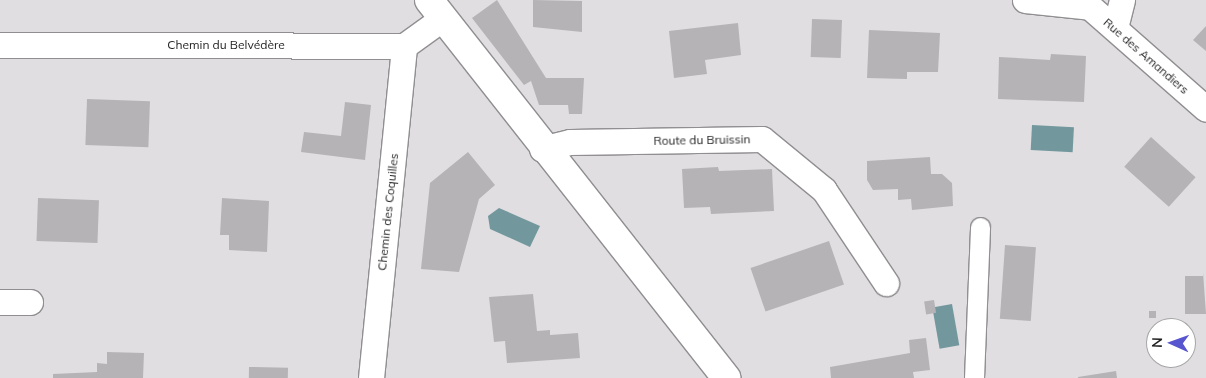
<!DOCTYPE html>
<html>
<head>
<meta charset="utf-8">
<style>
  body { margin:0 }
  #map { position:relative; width:1206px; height:378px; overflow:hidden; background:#e0dee1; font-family:Mulish,sans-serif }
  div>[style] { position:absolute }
  .water>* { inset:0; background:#72989d; transform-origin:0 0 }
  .building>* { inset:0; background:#b5b3b6; transform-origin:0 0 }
  .roads { filter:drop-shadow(1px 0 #908e91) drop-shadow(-1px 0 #908e91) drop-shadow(0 1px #908e91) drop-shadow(0 -1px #908e91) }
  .pedestrian>* { height:19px; margin:-9.5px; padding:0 9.5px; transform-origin:9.5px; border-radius:9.5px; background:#fff }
  .minor>* { height:25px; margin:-12.5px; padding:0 12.5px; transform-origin:12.5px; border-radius:12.5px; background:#fff }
  .tertiary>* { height:28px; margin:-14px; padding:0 14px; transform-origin:14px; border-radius:14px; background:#fff }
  span { translate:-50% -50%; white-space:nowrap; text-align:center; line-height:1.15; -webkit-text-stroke:5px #fff; paint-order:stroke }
  .street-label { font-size:12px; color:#1f1f20 }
  .north { position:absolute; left:1146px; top:318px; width:50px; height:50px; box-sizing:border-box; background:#fff; border:1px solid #a5a5a6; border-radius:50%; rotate:272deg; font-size:14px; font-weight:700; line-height:20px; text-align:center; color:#1f1f20 }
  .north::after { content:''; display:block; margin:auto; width:18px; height:22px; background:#5856ce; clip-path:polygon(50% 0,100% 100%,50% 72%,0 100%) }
</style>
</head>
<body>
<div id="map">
  <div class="water">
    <div style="left:1032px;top:125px;width:42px;height:25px;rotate:3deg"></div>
    <div style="clip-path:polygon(499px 208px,540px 226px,530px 247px,490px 229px,488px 216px)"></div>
    <div style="left:952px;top:304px;width:42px;height:20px;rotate:80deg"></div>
  </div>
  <div class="building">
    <div style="clip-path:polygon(497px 0,546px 78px,584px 78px,582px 114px,569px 114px,568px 105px,539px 105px,531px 81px,524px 85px,472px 18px)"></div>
    <div style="clip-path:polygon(533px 0,582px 1px,582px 32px,533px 27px)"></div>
    <div style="left:812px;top:19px;width:30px;height:38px;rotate:2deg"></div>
    <div style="clip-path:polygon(738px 23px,741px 55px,705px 60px,707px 74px,674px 78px,669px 31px)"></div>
    <div style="clip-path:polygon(1206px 26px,1206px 51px,1193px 40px)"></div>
    <div style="clip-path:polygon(869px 30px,940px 33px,938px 72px,907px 72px,907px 79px,867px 78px)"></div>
    <div style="clip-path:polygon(1051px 54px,1086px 56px,1084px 102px,998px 99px,999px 57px,1050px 60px)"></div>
    <div style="left:87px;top:99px;width:63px;height:46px;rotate:2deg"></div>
    <div style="clip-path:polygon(345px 102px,371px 105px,365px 160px,301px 152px,304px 132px,341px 136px)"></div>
    <div style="left:1151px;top:137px;width:60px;height:40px;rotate:42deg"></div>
    <div style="clip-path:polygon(468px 152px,495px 185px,479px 199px,459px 272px,421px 269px,430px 183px)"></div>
    <div style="clip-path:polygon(930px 157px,931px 174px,942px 174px,952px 183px,953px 206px,912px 210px,911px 199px,898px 200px,898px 189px,873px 190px,867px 180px,867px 161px)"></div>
    <div style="clip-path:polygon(718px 167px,719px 171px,772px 169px,774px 211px,711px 214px,710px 207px,684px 208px,682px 169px)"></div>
    <div style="left:38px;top:198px;width:61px;height:43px;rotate:2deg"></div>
    <div style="clip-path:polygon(222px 198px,269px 201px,267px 252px,229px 250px,229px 235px,220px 235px)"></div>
    <div style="left:829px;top:241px;width:46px;height:83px;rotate:71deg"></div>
    <div style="left:1005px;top:245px;width:31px;height:74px;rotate:4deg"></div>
    <div style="clip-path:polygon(1203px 272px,1206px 314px,1185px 314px,1185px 276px,1203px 276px)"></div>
    <div style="clip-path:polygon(533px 294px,537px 331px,550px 330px,550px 335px,578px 333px,580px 358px,507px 363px,505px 341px,494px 342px,489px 297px)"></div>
    <div style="left:934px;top:300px;width:13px;height:10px;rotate:81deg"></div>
    <div style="left:1149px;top:311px;width:7px;height:7px"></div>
    <div style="clip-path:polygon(926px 338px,930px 370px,913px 372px,914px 378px,831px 378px,830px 367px,910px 353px,909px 340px)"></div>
    <div style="clip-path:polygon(107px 352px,144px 353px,143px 378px,53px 378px,53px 374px,97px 372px,97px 363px,107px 364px)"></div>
    <div style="left:249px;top:367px;width:39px;height:11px;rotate:1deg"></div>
    <div style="clip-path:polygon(1116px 371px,1117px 378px,1078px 378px,1078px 377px)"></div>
  </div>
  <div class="roads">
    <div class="pedestrian">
      <div style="left:974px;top:378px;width:151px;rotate:-87.7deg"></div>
    </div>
    <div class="minor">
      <div style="left:1025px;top:0;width:65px;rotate:6.1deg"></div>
      <div style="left:1090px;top:7px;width:154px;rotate:41.3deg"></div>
      <div style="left:1115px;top:28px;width:29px;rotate:-76deg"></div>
      <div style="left:0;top:45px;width:404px;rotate:0.1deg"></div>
      <div style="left:404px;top:46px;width:48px;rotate:-35.7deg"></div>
      <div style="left:542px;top:149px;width:29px;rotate:-14deg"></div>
      <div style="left:570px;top:142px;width:192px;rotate:-0.9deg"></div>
      <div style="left:762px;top:139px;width:80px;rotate:39.4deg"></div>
      <div style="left:824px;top:190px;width:112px;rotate:56.3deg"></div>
      <div style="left:0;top:302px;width:30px"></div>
      <div style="left:371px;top:378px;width:334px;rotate:-84.3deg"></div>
    </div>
    <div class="tertiary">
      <div style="left:429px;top:0;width:481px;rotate:51.8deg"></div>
    </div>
  </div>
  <div class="street-label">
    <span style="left:226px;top:45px">Chemin du Belvédère</span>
    <span style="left:1146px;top:56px;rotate:41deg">Rue des Amandiers</span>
    <span style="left:702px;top:140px;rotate:-1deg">Route du Bruissin</span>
    <span style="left:388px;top:212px;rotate:-84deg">Chemin des Coquilles</span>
  </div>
  <div class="north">N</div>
</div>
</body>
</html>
